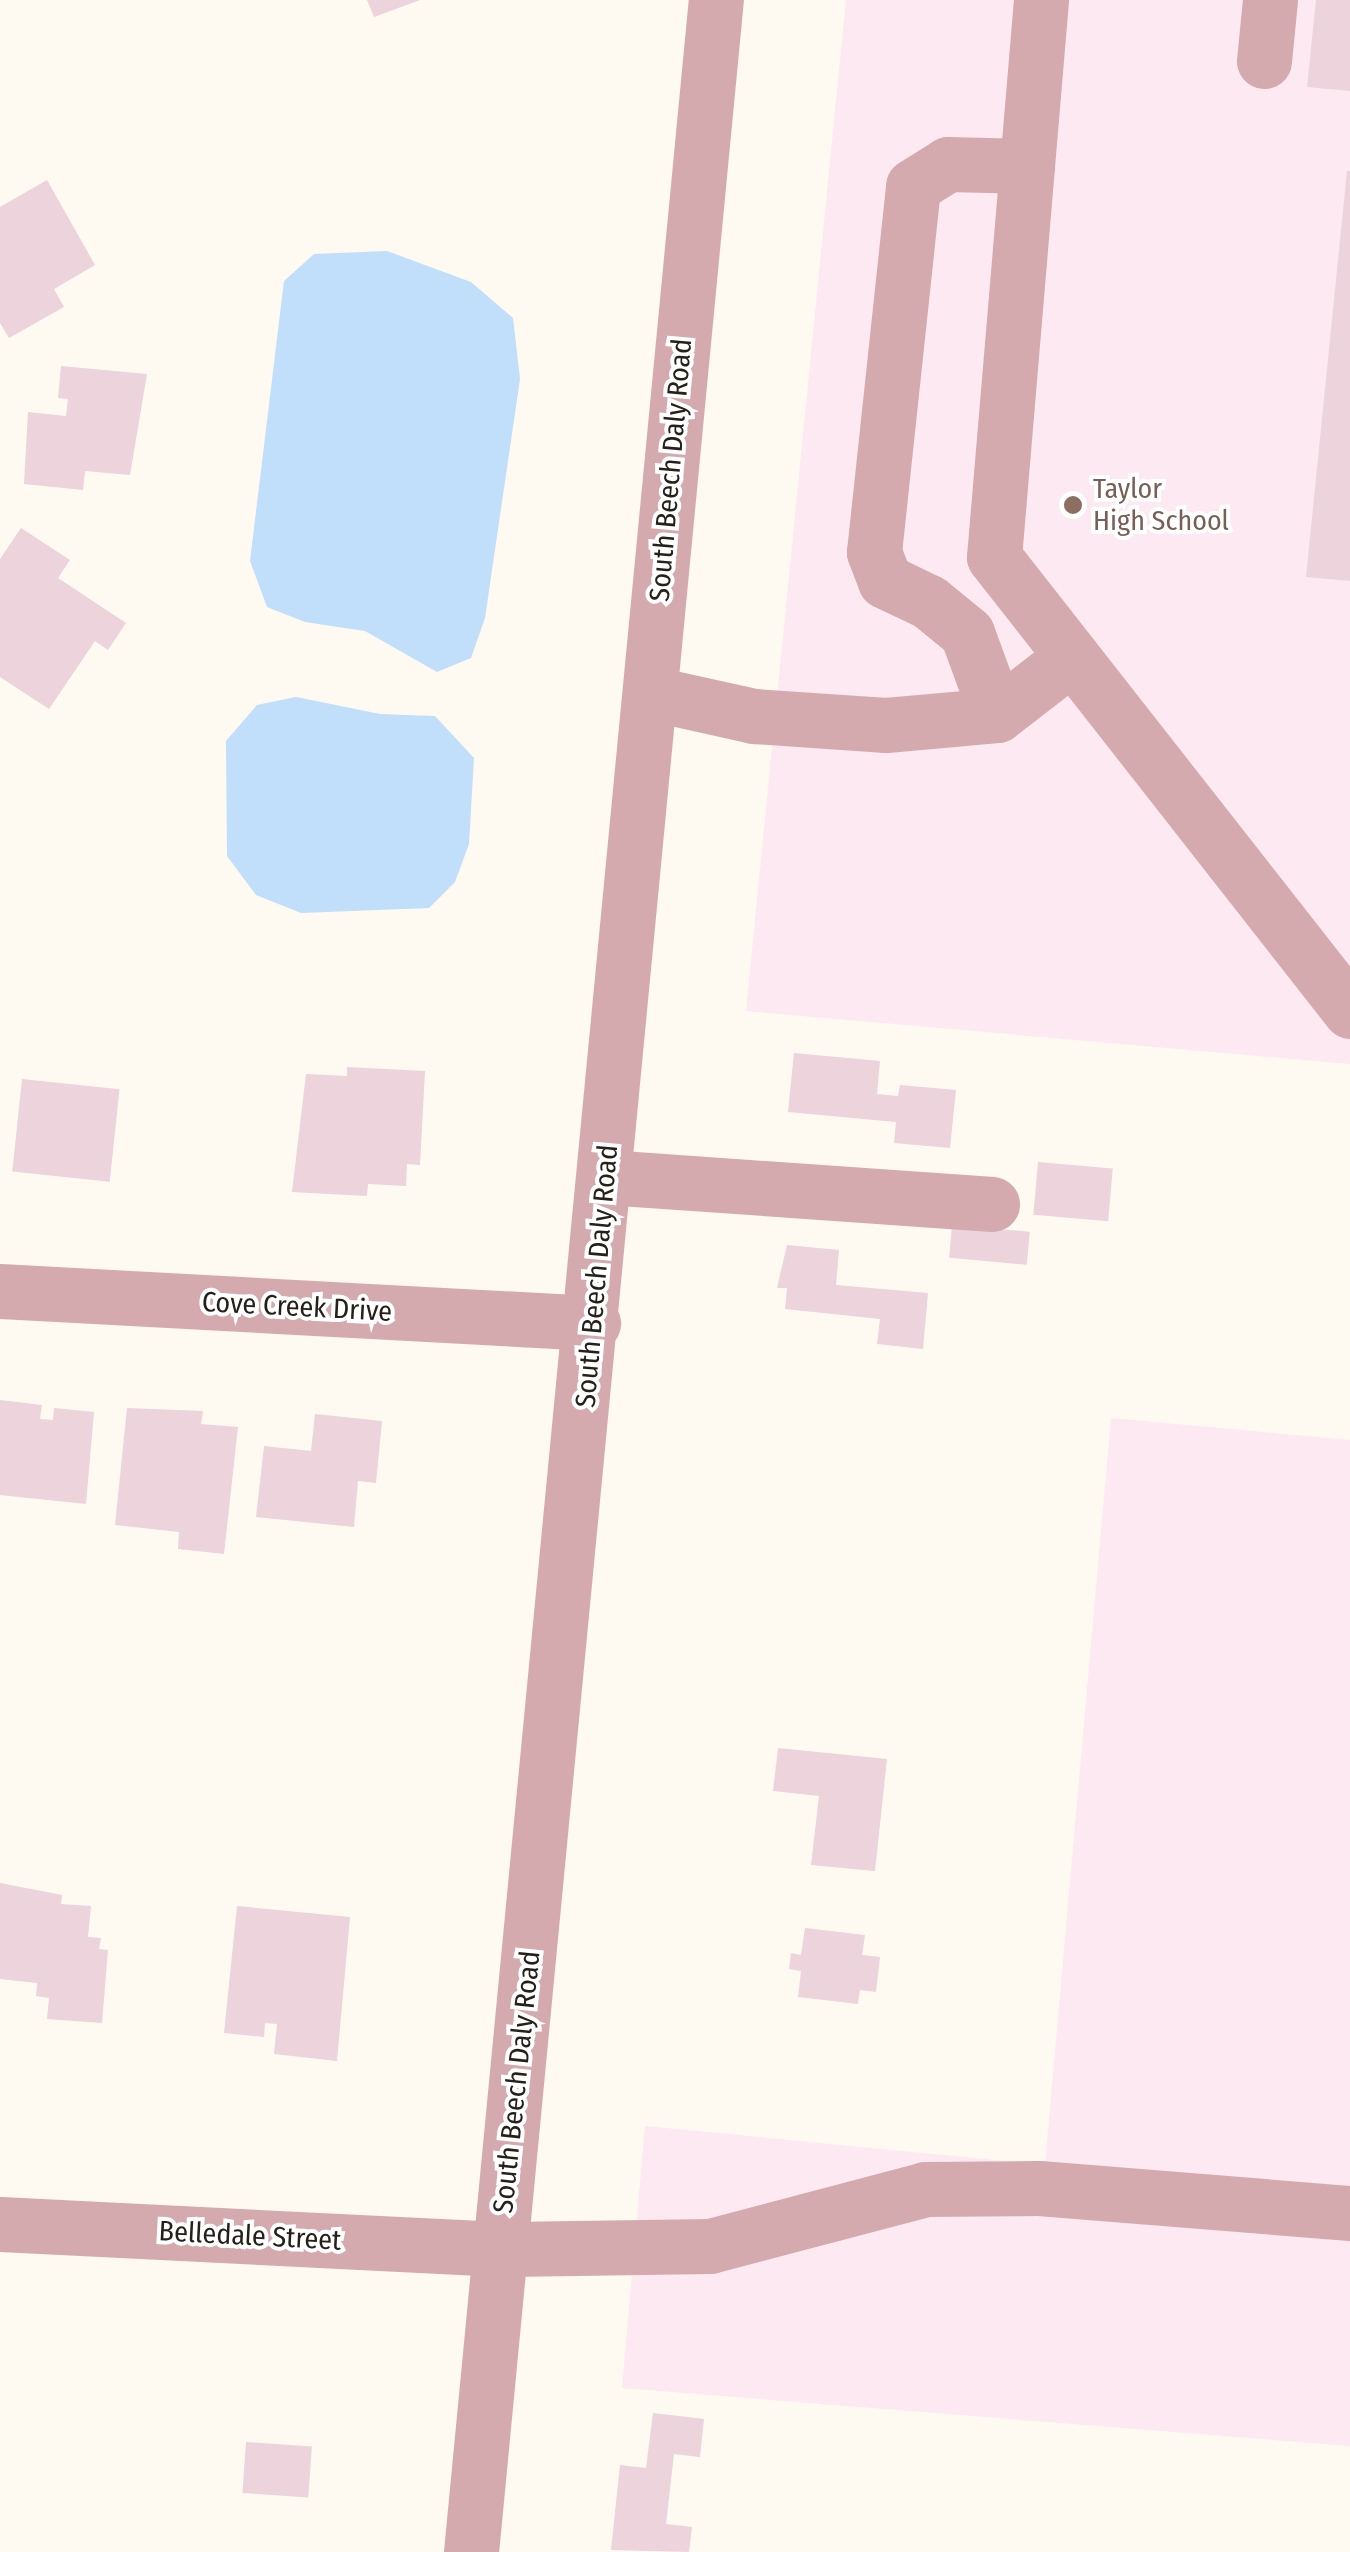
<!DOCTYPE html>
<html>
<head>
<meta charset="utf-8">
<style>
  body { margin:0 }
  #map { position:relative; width:1350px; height:2552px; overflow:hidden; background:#fef9f1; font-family:"Fira Sans Condensed",sans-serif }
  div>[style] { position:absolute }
  .education>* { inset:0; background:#fde9f1 }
  .water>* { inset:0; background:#c1defb }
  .building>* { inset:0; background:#ecd3dc; transform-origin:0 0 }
  .minor>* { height:55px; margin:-27.5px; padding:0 27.5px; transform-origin:27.5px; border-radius:27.5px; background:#d4aaae }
  .dots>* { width:28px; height:28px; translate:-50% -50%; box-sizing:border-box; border:5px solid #fff; border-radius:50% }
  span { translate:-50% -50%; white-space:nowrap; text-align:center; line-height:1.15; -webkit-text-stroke:8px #fff; paint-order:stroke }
  .street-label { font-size:28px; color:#252019 }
  .education-label { font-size:28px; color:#785e54 }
  .left { translate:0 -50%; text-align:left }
</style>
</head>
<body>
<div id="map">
  <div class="education">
    <div style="clip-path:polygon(846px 0,1350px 0,1350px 1064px,746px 1011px)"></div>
    <div style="clip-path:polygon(1111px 1418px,1350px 1440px,1350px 2446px,622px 2388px,645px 2126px,1045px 2165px)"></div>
  </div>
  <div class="water">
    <div style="clip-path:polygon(387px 251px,471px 282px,513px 318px,520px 379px,485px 618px,471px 658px,437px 672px,365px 631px,305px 622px,267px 607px,250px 561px,284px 281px,314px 254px)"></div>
    <div style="clip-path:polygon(296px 697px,380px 714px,435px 716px,474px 758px,469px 844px,455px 882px,429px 908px,301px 913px,256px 895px,227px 856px,226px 741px,257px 705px)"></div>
  </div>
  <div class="building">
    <div style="clip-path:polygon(367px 0,420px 0,374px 17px)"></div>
    <div style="clip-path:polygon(1316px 0,1350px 0,1350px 91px,1307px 87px)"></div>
    <div style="clip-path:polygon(1347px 171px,1350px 171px,1350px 581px,1306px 577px)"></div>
    <div style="clip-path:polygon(47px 180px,95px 265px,54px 289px,64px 307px,9px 338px,0 323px,0 207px)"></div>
    <div style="clip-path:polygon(61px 366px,147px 374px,130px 475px,85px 471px,83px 490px,24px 484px,28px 412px,66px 416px,68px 399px,58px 398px)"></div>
    <div style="clip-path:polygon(21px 528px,70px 560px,58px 578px,126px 623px,108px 650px,95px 641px,49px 709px,0 677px,0 559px)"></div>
    <div style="clip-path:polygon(794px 1053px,880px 1061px,877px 1094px,898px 1096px,900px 1085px,956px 1090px,950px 1148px,894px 1143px,896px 1122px,788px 1112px)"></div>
    <div style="clip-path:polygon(347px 1067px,425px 1071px,420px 1165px,407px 1164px,406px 1186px,368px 1184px,367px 1196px,292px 1192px,306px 1074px,347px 1076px)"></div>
    <div style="left:22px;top:1079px;width:98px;height:93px;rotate:6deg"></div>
    <div style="left:1038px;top:1162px;width:75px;height:53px;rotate:5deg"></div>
    <div style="left:952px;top:1225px;width:78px;height:33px;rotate:5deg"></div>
    <div style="clip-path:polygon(787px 1245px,839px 1250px,836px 1285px,928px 1293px,923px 1349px,877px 1344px,880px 1319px,785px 1309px,787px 1288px,777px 1288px)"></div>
    <div style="clip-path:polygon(0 1400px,42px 1405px,40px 1419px,53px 1420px,54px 1408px,94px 1412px,86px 1504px,0 1495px)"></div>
    <div style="clip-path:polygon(127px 1408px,203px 1411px,201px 1424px,238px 1427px,224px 1554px,178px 1549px,179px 1532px,115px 1525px)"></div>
    <div style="clip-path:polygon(315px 1414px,382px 1421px,376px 1483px,358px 1481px,354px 1527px,256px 1517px,264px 1446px,311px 1451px)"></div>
    <div style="clip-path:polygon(778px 1748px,887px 1759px,875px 1871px,811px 1865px,819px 1796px,773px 1791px)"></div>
    <div style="clip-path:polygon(0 1883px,62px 1895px,61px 1904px,91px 1906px,88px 1937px,101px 1938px,99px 1949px,108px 1950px,102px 2023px,47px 2019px,49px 1998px,36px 1996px,37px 1983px,0 1979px)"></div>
    <div style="clip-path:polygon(237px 1906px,350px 1917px,337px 2061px,274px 2054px,277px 2024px,265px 2023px,264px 2037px,224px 2033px)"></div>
    <div style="clip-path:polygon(805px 1928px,865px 1935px,862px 1955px,880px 1957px,876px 1992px,860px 1990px,858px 2004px,798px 1997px,801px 1971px,789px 1969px,791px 1953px,801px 1955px)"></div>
    <div style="clip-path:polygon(653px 2413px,704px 2419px,700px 2457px,674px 2454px,666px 2524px,692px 2527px,689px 2552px,611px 2550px,620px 2465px,646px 2468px)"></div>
    <div style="left:246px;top:2442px;width:66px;height:51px;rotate:4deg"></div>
  </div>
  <div class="minor">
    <div style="left:1041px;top:0;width:559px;rotate:94.82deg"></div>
    <div style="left:994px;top:557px;width:577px;rotate:51.9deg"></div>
    <div style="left:1264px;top:61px;width:61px;rotate:-84.4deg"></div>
    <div style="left:650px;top:693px;width:107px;rotate:12.5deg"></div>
    <div style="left:754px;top:716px;width:132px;rotate:3.9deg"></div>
    <div style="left:886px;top:725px;width:111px;rotate:-5.1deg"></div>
    <div style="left:997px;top:715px;width:95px;rotate:-37.7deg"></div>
    <div style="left:997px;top:715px;width:87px;rotate:-110.1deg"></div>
    <div style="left:967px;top:633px;width:49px;rotate:-140.8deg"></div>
    <div style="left:929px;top:602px;width:49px;rotate:-154.5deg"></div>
    <div style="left:885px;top:581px;width:31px;rotate:-111deg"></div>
    <div style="left:874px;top:552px;width:368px;rotate:-83.9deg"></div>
    <div style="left:913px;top:186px;width:41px;rotate:-32.2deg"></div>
    <div style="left:948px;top:164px;width:79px;rotate:1.5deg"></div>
    <div style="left:606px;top:1177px;width:387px;rotate:4deg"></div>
    <div style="left:0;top:1291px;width:594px;rotate:3.09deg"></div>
    <div style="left:0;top:2224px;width:501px;rotate:2.86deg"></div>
    <div style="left:500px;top:2249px;width:210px;rotate:-0.8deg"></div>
    <div style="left:710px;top:2246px;width:222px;rotate:-14.8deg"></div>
    <div style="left:925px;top:2189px;width:114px;rotate:-0.5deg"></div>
    <div style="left:1039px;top:2188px;width:312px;rotate:4.6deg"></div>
    <div style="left:471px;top:2552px;width:2564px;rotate:-84.52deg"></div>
  </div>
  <div class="dots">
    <div style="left:1073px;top:505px;background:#8d6e63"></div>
  </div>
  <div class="street-label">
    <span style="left:671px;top:470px;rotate:-85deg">South Beech Daly Road</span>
    <span style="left:597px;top:1276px;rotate:-85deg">South Beech Daly Road</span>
    <span style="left:297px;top:1307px;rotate:3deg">Cove Creek Drive</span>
    <span style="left:517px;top:2082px;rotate:-84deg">South Beech Daly Road</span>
    <span style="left:250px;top:2236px;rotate:3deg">Belledale Street</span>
  </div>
  <div class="education-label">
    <span class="left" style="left:1093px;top:505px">Taylor<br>High School</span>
  </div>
</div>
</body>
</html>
